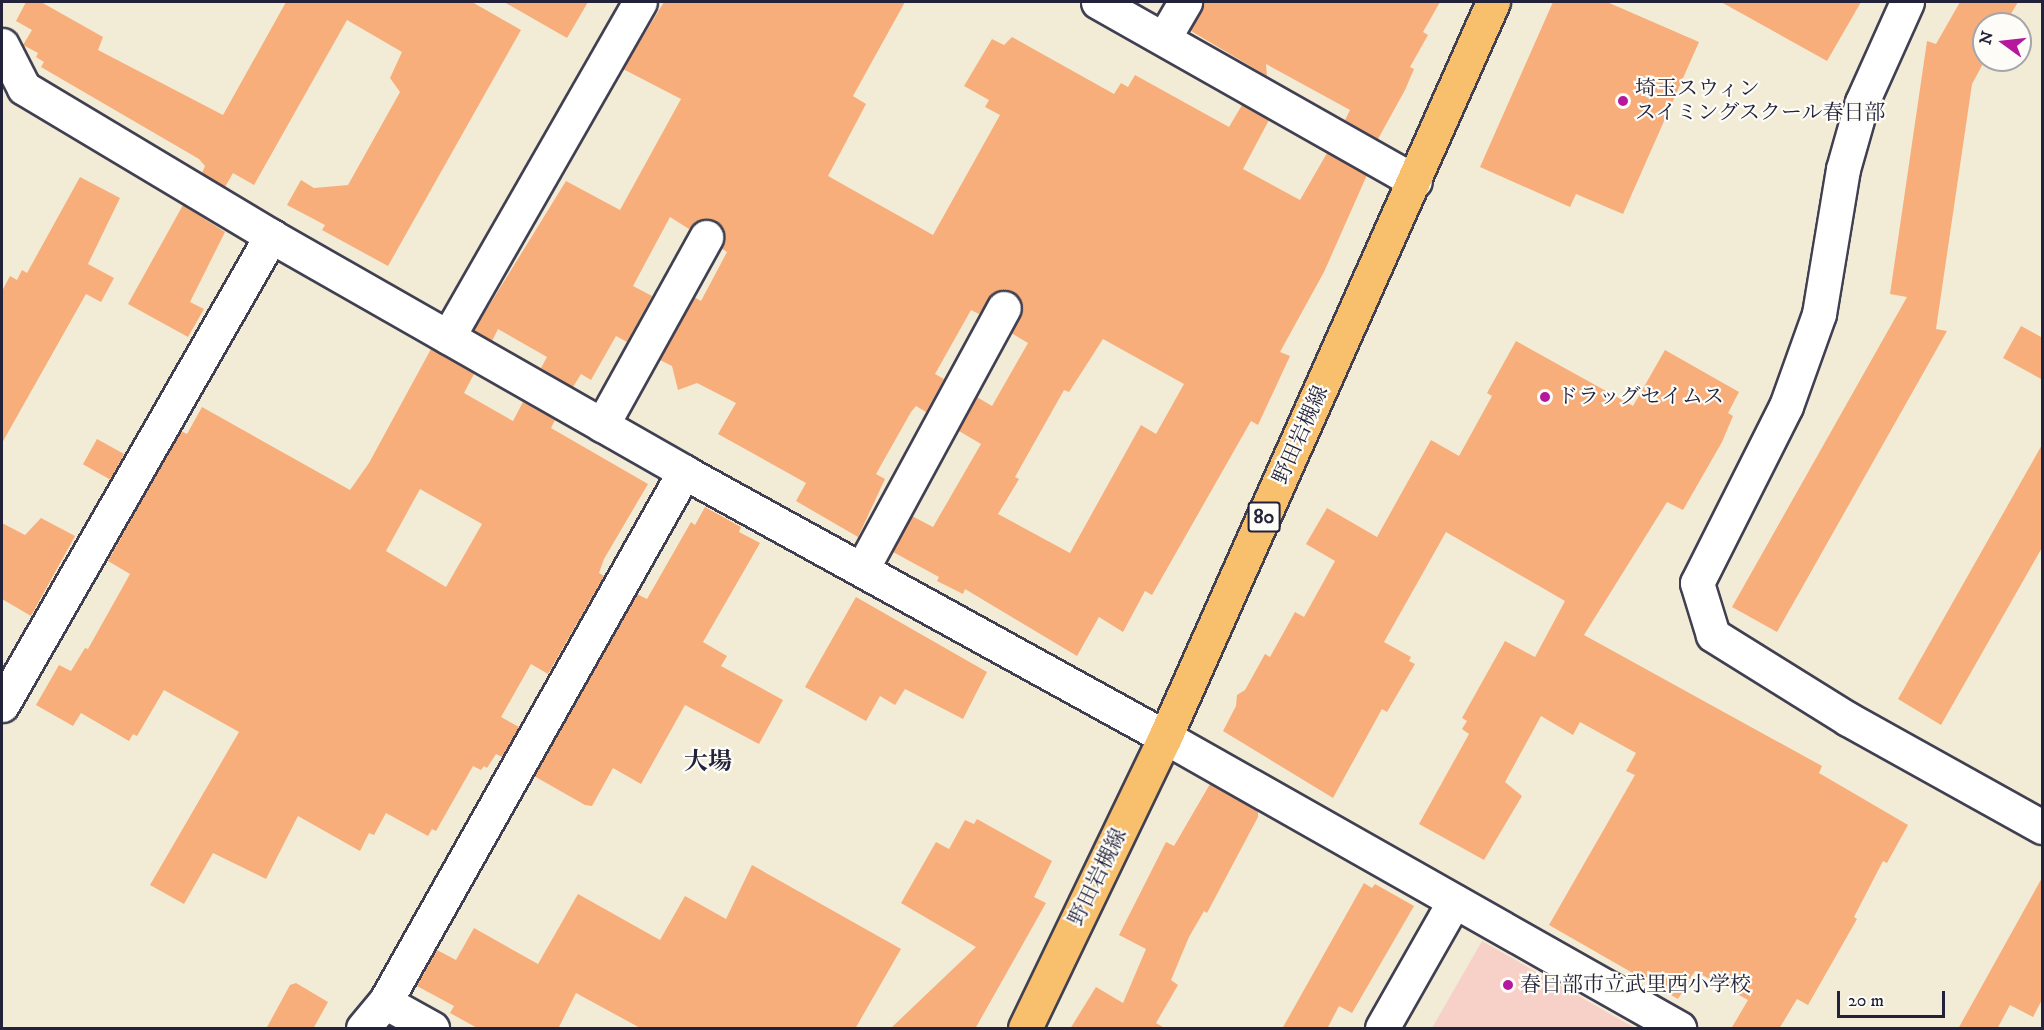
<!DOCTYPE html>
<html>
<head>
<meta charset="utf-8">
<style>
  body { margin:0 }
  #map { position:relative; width:2044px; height:1030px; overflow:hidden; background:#f2ecd6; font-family:"IM FELL DW Pica","Noto Serif JP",serif }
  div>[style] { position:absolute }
  .built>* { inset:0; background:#f7d1c8 }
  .building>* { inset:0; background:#f8ae7a; transform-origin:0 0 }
  .roads { filter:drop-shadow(2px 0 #414052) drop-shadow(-2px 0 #414052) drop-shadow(0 2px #414052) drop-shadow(0 -2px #414052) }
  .minor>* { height:33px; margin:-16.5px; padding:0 16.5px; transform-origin:16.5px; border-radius:16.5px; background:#fff }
  .major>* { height:33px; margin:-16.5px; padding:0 16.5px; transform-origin:16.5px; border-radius:16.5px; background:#f8bf6c }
  .dots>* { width:16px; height:16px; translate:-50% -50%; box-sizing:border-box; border:3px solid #fdfcf7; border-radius:50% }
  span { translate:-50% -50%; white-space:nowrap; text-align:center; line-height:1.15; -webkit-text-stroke:4.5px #fdfcf7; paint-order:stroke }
  .shield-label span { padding:2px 4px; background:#fdfcf7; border:2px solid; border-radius:4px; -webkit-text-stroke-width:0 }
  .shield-label { font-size:20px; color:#22223b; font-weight:700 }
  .poi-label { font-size:21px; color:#22223b }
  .left { translate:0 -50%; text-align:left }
  .street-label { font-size:21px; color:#22223b }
  .quarter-label { font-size:24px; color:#22223b; font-weight:700 }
  .frame { position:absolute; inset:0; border:3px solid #22223b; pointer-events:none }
  .north { position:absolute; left:1972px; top:12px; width:60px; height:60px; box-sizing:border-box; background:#fdfcf7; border:2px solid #a5a5ac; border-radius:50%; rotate:285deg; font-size:16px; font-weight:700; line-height:24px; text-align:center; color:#22223b }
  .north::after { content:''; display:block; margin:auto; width:21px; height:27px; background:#b5179e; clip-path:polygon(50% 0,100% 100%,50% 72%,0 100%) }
  .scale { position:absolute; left:1837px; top:991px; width:108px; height:27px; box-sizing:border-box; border:3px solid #22223b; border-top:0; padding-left:8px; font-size:18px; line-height:21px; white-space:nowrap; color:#22223b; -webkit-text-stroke:4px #fdfcf7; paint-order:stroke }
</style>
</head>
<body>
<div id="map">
  <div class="built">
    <div style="clip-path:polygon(1482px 941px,1635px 1028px,1432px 1028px)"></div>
  </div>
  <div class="building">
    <div style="clip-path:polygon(26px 2px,41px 2px,103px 37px,98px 50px,223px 115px,286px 2px,472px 2px,521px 30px,388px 266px,322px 230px,325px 225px,287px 205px,301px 180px,314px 188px,348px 185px,400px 92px,390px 78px,402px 52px,347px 20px,254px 185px,233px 173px,225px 187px,202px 173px,205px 166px,199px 159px,41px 67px,44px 62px,36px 57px,38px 53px,23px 45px,32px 30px,16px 21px)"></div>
    <div style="clip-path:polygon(504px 2px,588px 2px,567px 38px)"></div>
    <div style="clip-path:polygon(evenodd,664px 2px,905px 2px,853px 96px,866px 104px,828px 176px,933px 235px,1000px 115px,985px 107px,989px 100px,964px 86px,992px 39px,1004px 45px,1012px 37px,1114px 94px,1121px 83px,1128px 87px,1135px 75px,1229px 127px,1242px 105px,1269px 120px,1243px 169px,1300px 200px,1327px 153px,1367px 175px,1324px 272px,1280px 352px,1290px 356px,1258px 425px,1251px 421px,1152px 595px,1145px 591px,1123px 632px,1099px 617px,1077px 656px,965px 589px,963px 594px,937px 581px,939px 577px,893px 552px,912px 516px,933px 527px,981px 444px,959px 431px,977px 397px,992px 406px,1028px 343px,1011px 333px,1023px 308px,1012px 291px,994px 292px,979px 314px,971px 310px,935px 374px,944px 379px,926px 412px,916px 406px,911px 412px,876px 474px,885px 479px,858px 537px,796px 501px,806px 483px,718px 434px,736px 403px,697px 383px,678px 390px,672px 366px,660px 360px,694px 297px,701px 301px,727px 252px,721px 248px,722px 228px,715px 220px,697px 221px,689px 229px,670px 217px,633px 286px,652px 296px,627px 342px,616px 336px,591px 380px,581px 374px,573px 387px,541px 368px,547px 357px,498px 329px,492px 341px,474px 330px,566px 181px,620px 210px,681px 99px,623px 69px,664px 2px,1103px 339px,1184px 384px,1156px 434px,1141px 425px,1070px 553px,998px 514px,1019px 479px,1015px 477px,1064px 390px,1069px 392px,1103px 339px)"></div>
    <div style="clip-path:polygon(1204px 2px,1440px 2px,1423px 32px,1428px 35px,1410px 67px,1414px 69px,1405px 90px,1378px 139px,1345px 120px,1350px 110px,1266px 64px,1267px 76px,1191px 31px)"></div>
    <div style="clip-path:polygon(1553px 2px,1607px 2px,1699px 42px,1623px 214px,1576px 194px,1570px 207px,1480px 167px)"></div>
    <div style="clip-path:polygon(1721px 2px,1861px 2px,1827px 61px)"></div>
    <div style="clip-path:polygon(1960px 2px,2018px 2px,2005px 24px,1984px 24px,1985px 60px,1972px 84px,1936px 329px,1947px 331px,1777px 632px,1732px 607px,1907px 297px,1890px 294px,1927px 41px,1936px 44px)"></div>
    <div style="clip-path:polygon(80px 177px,120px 198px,88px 264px,114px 278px,101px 302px,86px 294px,2px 443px,2px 291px,10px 276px,17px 280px,22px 270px,27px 273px)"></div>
    <div style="clip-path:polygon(183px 205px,225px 232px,190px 302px,204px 309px,188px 337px,128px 304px)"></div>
    <div style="clip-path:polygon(2021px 326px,2043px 338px,2043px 380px,2003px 358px)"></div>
    <div style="clip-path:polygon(1516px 341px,1633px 406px,1665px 350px,1739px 392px,1728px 413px,1733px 416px,1722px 442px,1683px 510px,1667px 502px,1584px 635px,1822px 766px,1819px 773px,1908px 825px,1887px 863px,1883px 861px,1854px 917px,1857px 919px,1808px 1005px,1797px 999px,1779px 1029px,1731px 1029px,1748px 1000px,1695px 971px,1678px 999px,1549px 925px,1635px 775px,1626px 771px,1636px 753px,1580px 722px,1573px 735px,1541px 716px,1505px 782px,1522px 796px,1484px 860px,1419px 824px,1469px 734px,1462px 729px,1467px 721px,1462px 718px,1505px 641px,1535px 657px,1565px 601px,1446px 532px,1384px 642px,1411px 657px,1409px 661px,1415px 664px,1387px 712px,1382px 709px,1333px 798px,1223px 731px,1236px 706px,1237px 695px,1245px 690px,1265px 654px,1270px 657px,1295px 612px,1304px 617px,1335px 561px,1306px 544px,1327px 508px,1377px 537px,1431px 440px,1459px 456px,1492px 396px,1487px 393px)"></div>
    <div style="clip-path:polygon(evenodd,431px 349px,474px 374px,464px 393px,513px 421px,523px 402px,555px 420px,551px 428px,648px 484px,604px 559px,599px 573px,604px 576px,548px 674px,531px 664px,501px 717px,519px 727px,502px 757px,496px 754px,487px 768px,484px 766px,481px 770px,473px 766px,436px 831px,432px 829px,428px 836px,386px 813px,374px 835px,369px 833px,360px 851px,298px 816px,266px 879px,213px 853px,184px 904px,150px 885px,239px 732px,164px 690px,137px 736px,133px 734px,129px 741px,81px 713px,73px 726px,36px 705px,59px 665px,71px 671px,85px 648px,88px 649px,130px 574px,108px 561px,181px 431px,187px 434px,202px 407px,350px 490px,369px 463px,431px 349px,420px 489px,482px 524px,446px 587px,386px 551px,420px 489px)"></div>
    <div style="left:97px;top:439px;width:31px;height:29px;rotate:29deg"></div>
    <div style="clip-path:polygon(2043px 443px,2043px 546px,1941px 725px,1898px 699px)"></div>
    <div style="clip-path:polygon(705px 507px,741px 527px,739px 532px,760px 543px,703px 642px,727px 656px,721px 666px,783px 700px,759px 744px,685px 705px,641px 784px,613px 768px,592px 806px,585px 805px,534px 776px,637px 594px,647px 599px,691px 522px,695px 525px)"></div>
    <div style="clip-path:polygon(41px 518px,75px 536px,31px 616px,2px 599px,2px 523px,25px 535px)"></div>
    <div style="clip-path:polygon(856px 597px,987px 672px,963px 719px,905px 689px,895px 705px,880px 696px,866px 721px,805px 687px)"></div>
    <div style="clip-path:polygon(1210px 784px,1258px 811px,1258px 817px,1207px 913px,1204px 911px,1189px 937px,1171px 980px,1178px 985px,1156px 1023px,1166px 1029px,1070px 1029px,1096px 987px,1123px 1003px,1146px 949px,1119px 935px,1166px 842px,1174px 846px)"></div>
    <div style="clip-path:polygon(977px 819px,1052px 861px,1034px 897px,1046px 903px,975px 1029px,890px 1029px,976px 947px,901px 903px,936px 842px,949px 849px,965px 820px,974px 824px)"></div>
    <div style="clip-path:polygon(752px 865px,901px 949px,855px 1029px,642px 1029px,576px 993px,558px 1029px,479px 1029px,450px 1013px,454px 1006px,417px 986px,437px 950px,456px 960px,474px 928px,538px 964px,578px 894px,660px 940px,685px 896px,726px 919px)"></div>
    <div style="clip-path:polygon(2043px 876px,2043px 998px,2033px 1017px,2010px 1005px,1997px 1029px,1958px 1029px)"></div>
    <div style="clip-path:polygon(1364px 883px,1372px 888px,1375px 884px,1414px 906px,1352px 1013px,1339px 1006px,1327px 1029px,1282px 1029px)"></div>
    <div style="clip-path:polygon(296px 983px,328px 1002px,313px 1029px,266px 1029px,290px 985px)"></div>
  </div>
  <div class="roads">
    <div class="minor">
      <div style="left:1098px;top:2px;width:364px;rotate:29.5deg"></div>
      <div style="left:1907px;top:2px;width:110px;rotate:114.2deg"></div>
      <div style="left:1862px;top:102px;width:70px;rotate:105.8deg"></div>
      <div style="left:1843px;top:169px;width:147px;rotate:99.4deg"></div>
      <div style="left:1819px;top:314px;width:98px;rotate:109.7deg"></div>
      <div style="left:1786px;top:406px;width:198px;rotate:116.7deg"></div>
      <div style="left:1697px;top:583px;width:54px;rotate:72.9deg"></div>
      <div style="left:1713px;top:635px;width:159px;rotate:31.9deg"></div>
      <div style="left:1848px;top:719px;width:222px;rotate:29.1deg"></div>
      <div style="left:1164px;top:38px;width:42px;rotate:-59.7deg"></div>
      <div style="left:2px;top:45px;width:48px;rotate:62.9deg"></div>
      <div style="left:24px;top:88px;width:288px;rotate:30.9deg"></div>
      <div style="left:271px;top:236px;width:476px;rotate:29.7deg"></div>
      <div style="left:684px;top:472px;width:549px;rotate:28.85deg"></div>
      <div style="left:1165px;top:737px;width:591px;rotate:29.52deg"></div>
      <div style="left:448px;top:337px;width:386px;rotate:-60.2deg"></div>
      <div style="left:602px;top:425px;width:215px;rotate:-61deg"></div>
      <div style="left:862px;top:569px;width:297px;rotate:-61.5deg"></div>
      <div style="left:2px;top:705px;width:541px;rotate:-60.16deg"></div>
      <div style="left:385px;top:1002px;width:54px;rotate:29deg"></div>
      <div style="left:363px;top:1028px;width:34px;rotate:-50deg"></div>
      <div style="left:385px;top:1002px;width:609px;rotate:-60.57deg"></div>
      <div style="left:1382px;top:1028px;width:146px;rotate:-60.4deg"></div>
    </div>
    <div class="major">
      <div style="left:1025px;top:1028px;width:323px;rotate:-64.3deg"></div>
      <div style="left:1165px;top:737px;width:805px;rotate:-65.95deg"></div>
    </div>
  </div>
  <div class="dots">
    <div style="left:1623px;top:101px;background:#b5179e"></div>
    <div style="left:1545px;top:397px;background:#b5179e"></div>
    <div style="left:1508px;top:985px;background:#b5179e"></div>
  </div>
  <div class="shield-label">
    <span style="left:1264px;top:517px">80</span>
  </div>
  <div class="poi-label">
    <span class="left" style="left:1635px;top:101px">埼玉スウィン<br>スイミングスクール春日部</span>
    <span class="left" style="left:1557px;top:397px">ドラッグセイムス</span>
    <span class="left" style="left:1520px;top:985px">春日部市立武里西小学校</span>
  </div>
  <div class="street-label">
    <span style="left:1301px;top:435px;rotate:-66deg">野田岩槻線</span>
    <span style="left:1098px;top:877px;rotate:-64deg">野田岩槻線</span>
  </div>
  <div class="quarter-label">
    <span style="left:708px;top:763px">大場</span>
  </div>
  <div class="frame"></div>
  <div class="north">N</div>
  <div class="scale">20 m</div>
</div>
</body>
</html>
